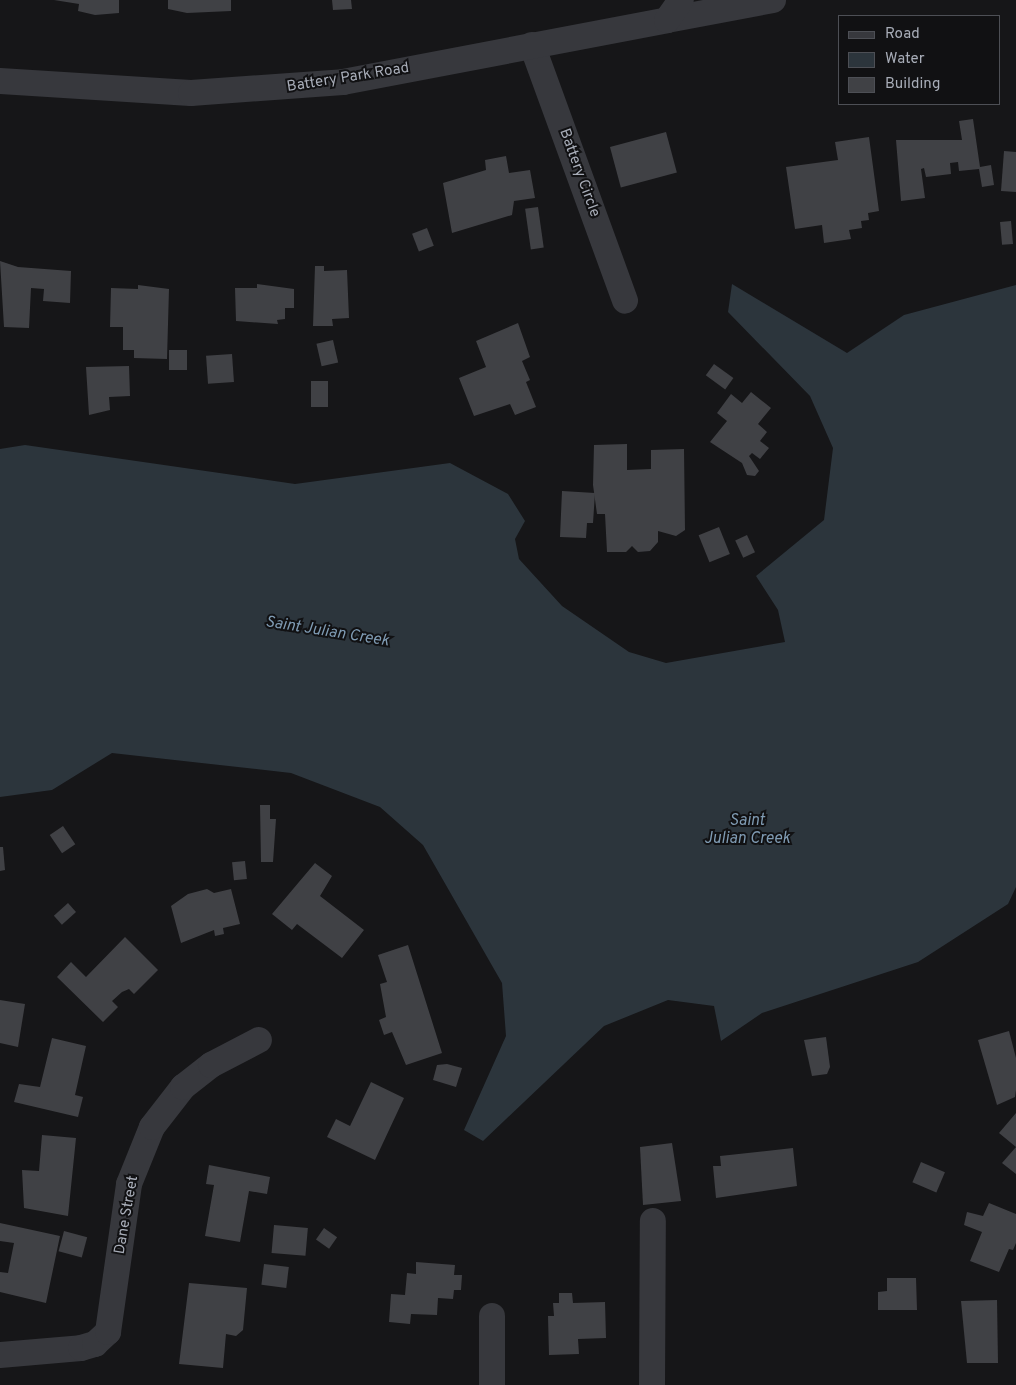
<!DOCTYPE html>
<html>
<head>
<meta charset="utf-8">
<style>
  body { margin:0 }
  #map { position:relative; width:1016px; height:1385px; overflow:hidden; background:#161618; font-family:Overpass,sans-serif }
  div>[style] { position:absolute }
  .water>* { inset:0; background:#2c353c }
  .building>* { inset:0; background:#404145; transform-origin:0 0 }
  .minor>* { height:26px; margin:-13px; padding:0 13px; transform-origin:13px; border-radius:13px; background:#37383d }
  span { translate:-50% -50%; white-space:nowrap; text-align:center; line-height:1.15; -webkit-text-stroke:4px #111113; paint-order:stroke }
  .street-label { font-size:15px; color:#a8adb8 }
  .water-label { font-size:16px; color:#7f9bb3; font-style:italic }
  .legend { position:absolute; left:838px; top:15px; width:162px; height:90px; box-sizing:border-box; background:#111113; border:1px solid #4d4f55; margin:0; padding:6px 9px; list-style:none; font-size:15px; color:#a8adb8 }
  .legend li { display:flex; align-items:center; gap:10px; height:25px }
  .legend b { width:25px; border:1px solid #4d4f55 }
</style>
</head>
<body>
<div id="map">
  <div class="water">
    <div style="clip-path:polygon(732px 284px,847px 353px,904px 315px,1016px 285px,1016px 887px,1008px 904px,918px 962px,762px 1013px,721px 1041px,714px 1006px,668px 1000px,604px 1026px,483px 1141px,464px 1130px,506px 1036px,502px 983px,423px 845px,380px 807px,291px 773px,112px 753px,52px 790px,0 797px,0 449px,25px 445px,295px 484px,450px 463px,508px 494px,525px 521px,515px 539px,519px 559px,562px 606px,629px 652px,666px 663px,785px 642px,778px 610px,756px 576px,824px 520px,833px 448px,810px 396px,728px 312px)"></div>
  </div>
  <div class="building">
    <div style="clip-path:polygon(54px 0,119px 0,119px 13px,95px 15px,78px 11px,79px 4px)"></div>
    <div style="clip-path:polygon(168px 0,231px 0,231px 11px,187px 13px,168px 9px)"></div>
    <div style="clip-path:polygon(332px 0,351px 0,352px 9px,333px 10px)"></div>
    <div style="clip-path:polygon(973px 119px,980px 167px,991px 165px,994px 185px,982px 187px,979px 169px,959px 171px,958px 162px,950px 163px,951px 174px,926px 177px,924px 168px,921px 169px,925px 198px,901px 201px,896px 140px,962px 140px,959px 121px)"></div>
    <div style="left:666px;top:132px;width:42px;height:58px;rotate:75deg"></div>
    <div style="clip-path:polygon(869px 137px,879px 211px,868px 213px,869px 220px,861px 221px,862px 228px,849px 230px,851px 239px,824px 243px,822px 225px,795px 229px,786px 167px,838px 160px,835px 142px)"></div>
    <div style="clip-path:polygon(1004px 151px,1016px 152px,1016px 192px,1001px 191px)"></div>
    <div style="clip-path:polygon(506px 156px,509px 173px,530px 170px,535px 198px,514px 201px,512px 215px,452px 233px,443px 183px,486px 170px,485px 160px)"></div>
    <div style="left:538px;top:207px;width:41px;height:13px;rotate:82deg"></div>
    <div style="left:1011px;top:221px;width:23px;height:11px;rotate:85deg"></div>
    <div style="left:427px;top:228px;width:19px;height:16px;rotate:69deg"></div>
    <div style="clip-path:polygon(0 261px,18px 267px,71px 271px,70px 303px,43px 301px,44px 289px,31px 288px,29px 328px,4px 327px)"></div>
    <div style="clip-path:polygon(315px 266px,324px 266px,324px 271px,347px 270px,349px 318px,332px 319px,333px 326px,313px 326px)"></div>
    <div style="clip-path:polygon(257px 284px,294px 289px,294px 308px,285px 308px,285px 319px,277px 320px,278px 324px,236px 321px,235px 288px,257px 288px)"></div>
    <div style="clip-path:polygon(138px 285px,169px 289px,167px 359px,134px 358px,134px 350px,123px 350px,123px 327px,110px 327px,111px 288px,138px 289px)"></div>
    <div style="clip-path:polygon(518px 323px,530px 357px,522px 361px,530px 380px,526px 382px,536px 407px,515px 415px,510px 404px,474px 416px,459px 378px,486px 367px,476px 341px)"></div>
    <div style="left:333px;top:340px;width:23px;height:17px;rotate:77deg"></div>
    <div style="left:169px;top:350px;width:18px;height:20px"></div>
    <div style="left:232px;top:354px;width:28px;height:26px;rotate:86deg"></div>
    <div style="left:714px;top:364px;width:24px;height:14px;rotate:36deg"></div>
    <div style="clip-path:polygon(129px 366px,130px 396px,109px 397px,110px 410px,89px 415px,86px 367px)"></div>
    <div style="left:311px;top:381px;width:17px;height:26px"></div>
    <div style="clip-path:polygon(751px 392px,771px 408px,758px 424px,767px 432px,760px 441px,769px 448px,760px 459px,752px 453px,749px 456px,759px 471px,755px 476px,747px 475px,742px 463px,710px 442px,727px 421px,717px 413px,731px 394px,742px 403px)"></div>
    <div style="clip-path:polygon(627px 444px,627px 470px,651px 469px,651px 450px,684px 449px,685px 530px,676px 536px,658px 531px,658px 542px,650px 551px,638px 552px,632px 546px,626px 552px,607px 552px,605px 514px,597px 514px,593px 485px,594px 445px)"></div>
    <div style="clip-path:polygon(562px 491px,595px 493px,593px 523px,587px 523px,586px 538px,560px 537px)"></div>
    <div style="left:719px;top:527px;width:29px;height:22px;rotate:68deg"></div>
    <div style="left:747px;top:535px;width:19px;height:13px;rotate:65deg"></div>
    <div style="clip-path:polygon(260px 805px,270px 805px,270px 819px,276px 819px,273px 862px,261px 862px)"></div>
    <div style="left:63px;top:826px;width:22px;height:16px;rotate:56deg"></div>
    <div style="clip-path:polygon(0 847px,3px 847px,5px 870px,0 871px)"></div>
    <div style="left:245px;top:861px;width:18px;height:13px;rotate:84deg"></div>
    <div style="clip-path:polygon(315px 863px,332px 876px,320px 896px,364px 930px,342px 958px,297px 924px,292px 930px,272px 914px)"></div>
    <div style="clip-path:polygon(207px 889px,214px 893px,231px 889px,240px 924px,223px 928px,224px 934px,215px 936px,214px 930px,181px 943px,171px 906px,188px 894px)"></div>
    <div style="left:68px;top:903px;width:12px;height:19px;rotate:48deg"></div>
    <div style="clip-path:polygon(125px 937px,158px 970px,134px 994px,129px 989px,122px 992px,112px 1001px,118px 1007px,103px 1022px,57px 977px,71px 962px,86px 977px)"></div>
    <div style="clip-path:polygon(408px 945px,442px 1053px,406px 1065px,392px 1032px,384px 1035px,379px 1020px,386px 1017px,380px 984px,387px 982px,378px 955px)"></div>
    <div style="clip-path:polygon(0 1000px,25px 1004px,18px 1047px,0 1043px)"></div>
    <div style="clip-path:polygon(1009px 1031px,1016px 1058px,1016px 1090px,1015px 1097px,997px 1105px,978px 1040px)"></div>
    <div style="clip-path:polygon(826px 1037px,830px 1067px,827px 1074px,812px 1076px,804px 1040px)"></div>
    <div style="clip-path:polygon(52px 1038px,86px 1046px,75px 1095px,83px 1097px,78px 1117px,14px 1102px,19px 1084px,40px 1087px)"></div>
    <div style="clip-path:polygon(447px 1064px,462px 1068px,456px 1087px,433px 1080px,437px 1065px)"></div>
    <div style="clip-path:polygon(371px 1082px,404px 1098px,375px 1160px,327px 1137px,336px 1119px,350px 1126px)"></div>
    <div style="clip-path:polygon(1016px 1113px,1016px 1174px,1002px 1163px,1016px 1147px,999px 1133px)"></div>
    <div style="clip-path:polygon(42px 1135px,76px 1138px,68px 1216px,24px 1208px,22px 1170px,39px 1171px)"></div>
    <div style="clip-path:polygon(672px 1143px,681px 1201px,643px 1205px,640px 1147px)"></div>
    <div style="clip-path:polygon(793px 1148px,797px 1186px,716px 1198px,713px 1166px,721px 1166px,720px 1156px)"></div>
    <div style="left:921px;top:1162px;width:26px;height:22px;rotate:23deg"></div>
    <div style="clip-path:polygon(209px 1165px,270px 1177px,267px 1194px,249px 1191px,240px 1242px,205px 1236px,214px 1185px,206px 1184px)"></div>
    <div style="clip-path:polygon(989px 1203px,1016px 1214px,1016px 1243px,1013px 1250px,1009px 1249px,999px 1272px,970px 1261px,982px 1232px,964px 1225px,967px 1212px,983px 1216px)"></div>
    <div style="clip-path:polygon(0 1223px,60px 1236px,46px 1303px,0 1292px,0 1272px,8px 1273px,14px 1243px,0 1241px)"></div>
    <div style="left:274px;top:1225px;width:34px;height:28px;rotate:5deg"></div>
    <div style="left:324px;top:1228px;width:16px;height:14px;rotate:35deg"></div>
    <div style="left:64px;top:1231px;width:24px;height:21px;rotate:15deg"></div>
    <div style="clip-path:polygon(416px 1262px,455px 1265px,454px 1275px,462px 1275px,461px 1290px,454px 1290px,453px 1299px,438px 1298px,437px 1315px,411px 1314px,410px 1324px,389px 1322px,391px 1294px,405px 1295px,407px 1273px,416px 1274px)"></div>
    <div style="left:264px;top:1264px;width:25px;height:21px;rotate:7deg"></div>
    <div style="clip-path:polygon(887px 1278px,916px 1278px,917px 1310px,878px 1310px,878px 1292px,887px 1291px)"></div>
    <div style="clip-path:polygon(189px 1283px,247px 1288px,243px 1330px,236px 1336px,226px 1334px,223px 1368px,179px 1364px)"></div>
    <div style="clip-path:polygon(559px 1293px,572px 1293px,573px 1303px,605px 1302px,606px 1338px,578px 1339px,579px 1354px,549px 1355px,548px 1316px,554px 1316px,553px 1303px,559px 1303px)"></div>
    <div style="clip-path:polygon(997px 1300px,998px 1363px,967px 1363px,961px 1301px)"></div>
  </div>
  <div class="minor">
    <div style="left:667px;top:20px;width:108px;rotate:-10.7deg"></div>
    <div style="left:532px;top:45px;width:272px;rotate:70deg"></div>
    <div style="left:0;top:81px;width:191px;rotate:3.6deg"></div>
    <div style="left:191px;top:93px;width:152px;rotate:-4.1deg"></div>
    <div style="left:343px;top:82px;width:330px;rotate:-10.8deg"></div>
    <div style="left:667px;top:20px;width:24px;rotate:-55deg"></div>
    <div style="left:492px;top:1316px;width:69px;rotate:90deg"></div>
    <div style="left:0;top:1355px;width:81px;rotate:-4.9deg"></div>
    <div style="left:81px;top:1348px;width:15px;rotate:-16deg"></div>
    <div style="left:95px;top:1344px;width:18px;rotate:-43deg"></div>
    <div style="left:108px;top:1332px;width:149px;rotate:-81.9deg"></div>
    <div style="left:129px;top:1184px;width:61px;rotate:-68deg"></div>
    <div style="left:152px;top:1127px;width:51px;rotate:-52.2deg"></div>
    <div style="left:183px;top:1087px;width:36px;rotate:-38deg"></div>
    <div style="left:211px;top:1065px;width:54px;rotate:-27.5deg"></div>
    <div style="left:652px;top:1385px;width:164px;rotate:-89.7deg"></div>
  </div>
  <div class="street-label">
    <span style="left:348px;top:78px;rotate:-9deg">Battery Park Road</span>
    <span style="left:579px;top:173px;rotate:70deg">Battery Circle</span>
    <span style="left:127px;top:1215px;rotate:-80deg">Dane Street</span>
  </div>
  <div class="water-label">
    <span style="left:327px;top:632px;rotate:9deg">Saint Julian Creek</span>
    <span style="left:747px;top:830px">Saint<br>Julian Creek</span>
  </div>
  <ul class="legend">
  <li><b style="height:6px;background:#37383d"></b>Road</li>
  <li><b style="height:14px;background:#2c353c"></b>Water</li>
  <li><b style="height:14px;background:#404145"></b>Building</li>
  </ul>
</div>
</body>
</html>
